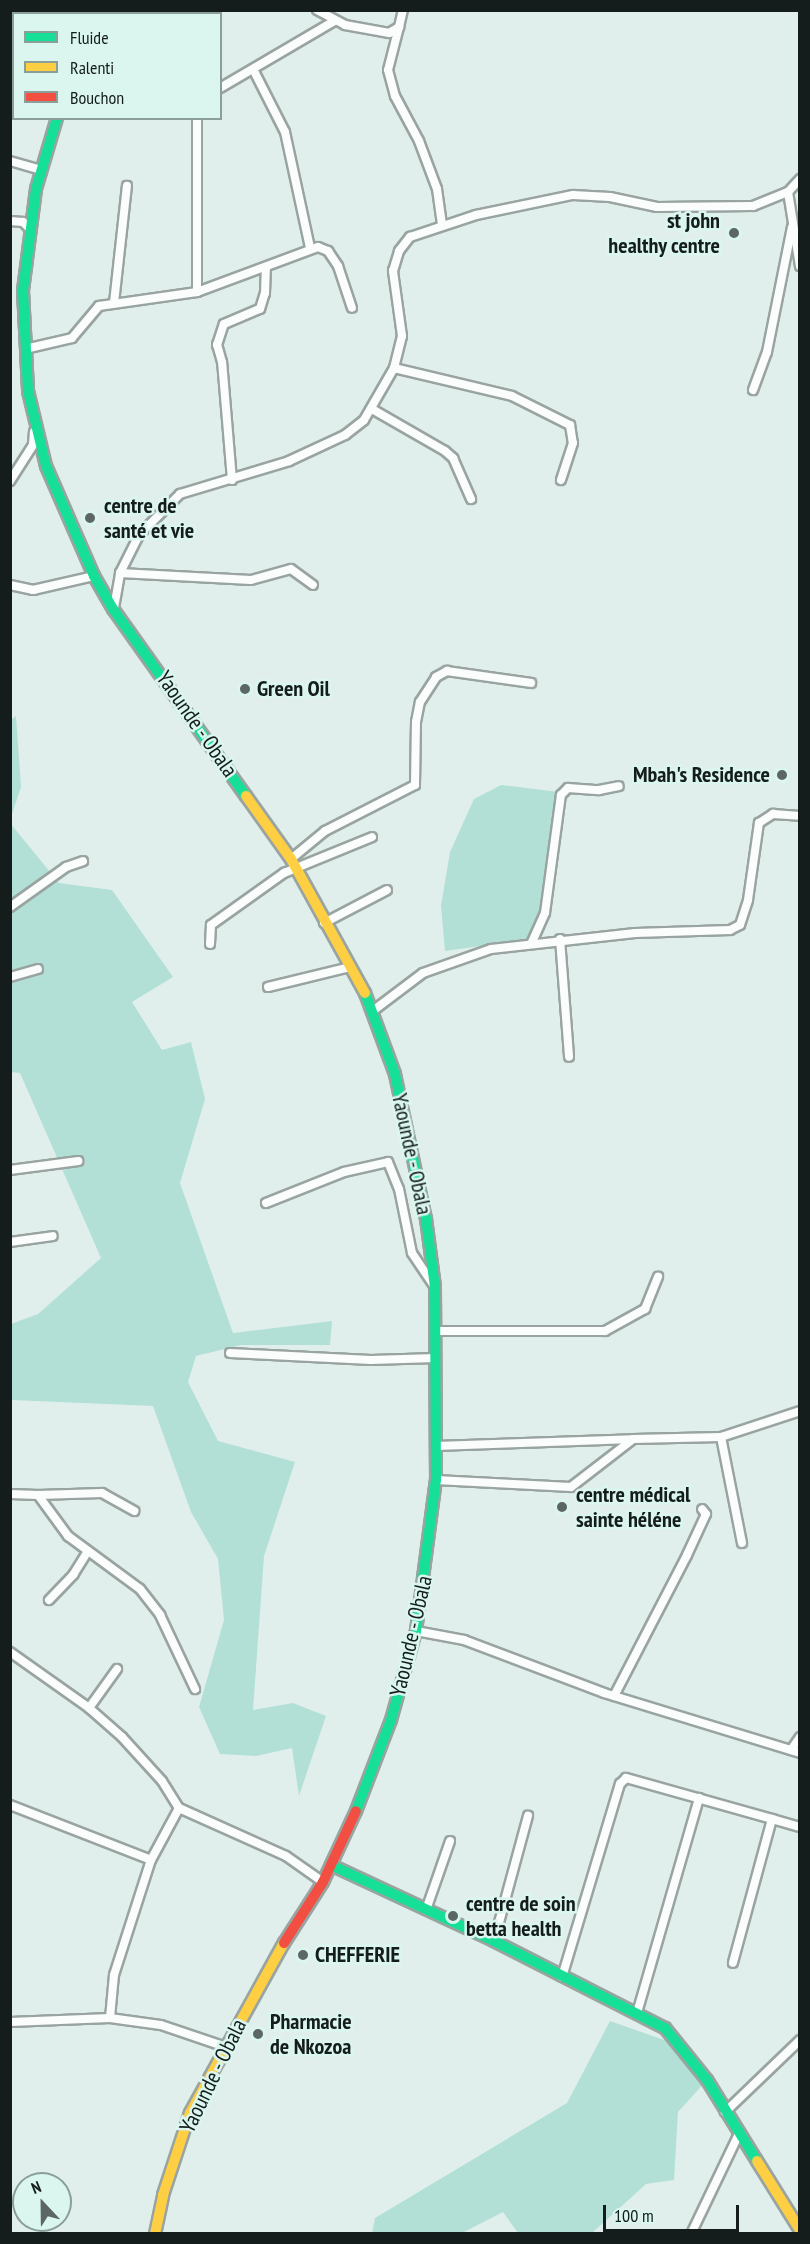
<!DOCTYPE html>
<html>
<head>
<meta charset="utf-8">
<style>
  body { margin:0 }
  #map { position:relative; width:810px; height:2244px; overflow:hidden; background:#e1efec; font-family:"PT Sans Narrow",sans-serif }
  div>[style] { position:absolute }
  .green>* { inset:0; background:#b3e0d6 }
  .roads { filter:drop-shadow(2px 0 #99a4a1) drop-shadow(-2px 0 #99a4a1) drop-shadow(0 2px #99a4a1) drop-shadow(0 -2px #99a4a1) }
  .street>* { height:8px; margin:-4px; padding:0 4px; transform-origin:4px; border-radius:4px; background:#fafdfc }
  .fast>* { height:10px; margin:-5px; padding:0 5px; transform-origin:5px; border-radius:5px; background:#16e098 }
  .slow>* { height:10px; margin:-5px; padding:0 5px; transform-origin:5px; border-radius:5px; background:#ffcf43 }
  .jam>* { height:10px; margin:-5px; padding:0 5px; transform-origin:5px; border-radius:5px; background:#f24e42 }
  .dots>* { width:16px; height:16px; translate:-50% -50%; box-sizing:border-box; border:3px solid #dbf5ef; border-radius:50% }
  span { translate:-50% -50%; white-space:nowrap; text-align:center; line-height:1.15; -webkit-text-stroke:5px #dbf5ef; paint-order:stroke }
  .poi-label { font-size:22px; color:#141d1b; font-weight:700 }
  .right { translate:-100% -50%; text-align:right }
  .left { translate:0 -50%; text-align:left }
  .street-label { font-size:22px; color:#141d1b }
  .frame { position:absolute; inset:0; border:12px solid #141d1b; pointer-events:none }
  .legend { position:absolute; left:12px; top:12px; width:210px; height:108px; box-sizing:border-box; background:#dbf5ef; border:2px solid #8b9f9a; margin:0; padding:8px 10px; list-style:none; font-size:18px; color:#141d1b }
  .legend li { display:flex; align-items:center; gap:12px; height:30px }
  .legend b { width:30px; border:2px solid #8b9f9a }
  .north { position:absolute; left:12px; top:2172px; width:60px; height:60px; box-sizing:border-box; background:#dbf5ef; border:2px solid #8b9f9a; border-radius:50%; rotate:338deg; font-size:16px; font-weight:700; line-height:24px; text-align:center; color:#141d1b }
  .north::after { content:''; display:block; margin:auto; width:21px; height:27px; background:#5c6664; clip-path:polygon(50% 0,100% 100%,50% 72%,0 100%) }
  .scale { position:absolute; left:603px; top:2205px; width:136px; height:27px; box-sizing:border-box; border:3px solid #141d1b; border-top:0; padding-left:8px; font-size:18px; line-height:21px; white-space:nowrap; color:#141d1b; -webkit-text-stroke:4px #dbf5ef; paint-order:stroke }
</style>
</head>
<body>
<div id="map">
  <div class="green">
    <div style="clip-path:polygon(16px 716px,21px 787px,11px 817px,11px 720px)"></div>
    <div style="clip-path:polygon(501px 785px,567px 793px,547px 919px,539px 938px,445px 951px,441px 906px,450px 852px,474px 799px)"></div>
    <div style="clip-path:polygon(10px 823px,59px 883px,112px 890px,173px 977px,132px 1002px,162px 1050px,191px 1042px,205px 1099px,180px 1183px,233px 1333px,332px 1321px,330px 1345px,241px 1345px,196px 1356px,188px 1382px,218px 1441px,295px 1462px,264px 1556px,253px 1710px,293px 1703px,326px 1716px,299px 1796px,292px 1748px,256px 1756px,220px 1754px,199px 1707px,224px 1620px,218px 1559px,191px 1512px,153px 1406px,11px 1400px,11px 1324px,38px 1314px,101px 1258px,20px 1073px,11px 1072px)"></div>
    <div style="clip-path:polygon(610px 2021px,687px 2048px,707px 2080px,678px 2112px,674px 2180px,646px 2184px,592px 2233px,518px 2233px,503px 2212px,462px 2233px,372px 2234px,375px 2218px,567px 2103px)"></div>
  </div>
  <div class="roads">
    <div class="street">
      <div style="left:15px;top:10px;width:5px;rotate:53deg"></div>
      <div style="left:317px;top:10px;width:32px;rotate:28deg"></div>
      <div style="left:345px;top:25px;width:45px;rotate:10.3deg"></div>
      <div style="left:389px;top:33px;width:12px;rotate:-31deg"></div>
      <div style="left:399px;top:27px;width:17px;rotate:-77deg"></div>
      <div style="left:55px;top:14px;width:4px;rotate:-63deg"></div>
      <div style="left:399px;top:27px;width:44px;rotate:104.3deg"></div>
      <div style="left:388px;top:70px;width:27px;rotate:75deg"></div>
      <div style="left:395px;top:96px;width:51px;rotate:61.9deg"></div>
      <div style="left:419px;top:141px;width:51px;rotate:69.4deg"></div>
      <div style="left:437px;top:189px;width:36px;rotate:82deg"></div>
      <div style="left:254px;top:71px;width:68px;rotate:63.1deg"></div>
      <div style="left:285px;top:132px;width:119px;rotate:77.8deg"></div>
      <div style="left:220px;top:88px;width:132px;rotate:-30.4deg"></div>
      <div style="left:10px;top:161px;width:32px;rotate:16deg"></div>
      <div style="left:788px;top:192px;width:75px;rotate:80.8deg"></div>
      <div style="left:10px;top:221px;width:13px;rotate:4deg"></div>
      <div style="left:23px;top:222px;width:10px;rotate:45deg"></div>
      <div style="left:197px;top:292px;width:174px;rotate:-90deg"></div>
      <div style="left:114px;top:303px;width:118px;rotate:-83.7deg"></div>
      <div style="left:25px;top:349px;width:48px;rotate:-13.2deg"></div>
      <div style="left:72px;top:338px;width:42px;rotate:-49.8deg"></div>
      <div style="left:99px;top:306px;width:99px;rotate:-8.1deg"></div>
      <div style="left:197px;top:292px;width:129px;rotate:-20.4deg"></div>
      <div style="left:318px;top:247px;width:11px;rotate:22deg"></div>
      <div style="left:328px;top:251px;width:18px;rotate:56deg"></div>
      <div style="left:338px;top:266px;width:44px;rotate:71.6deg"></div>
      <div style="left:394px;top:368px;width:121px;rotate:13.3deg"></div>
      <div style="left:512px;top:396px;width:65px;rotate:26.6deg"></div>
      <div style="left:570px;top:425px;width:18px;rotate:81deg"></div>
      <div style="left:573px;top:443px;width:39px;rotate:108deg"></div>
      <div style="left:753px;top:390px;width:40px;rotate:-69.8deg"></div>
      <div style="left:767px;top:352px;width:127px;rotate:-78.7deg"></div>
      <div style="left:372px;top:409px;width:84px;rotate:29.9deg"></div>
      <div style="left:445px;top:451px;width:11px;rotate:41deg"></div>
      <div style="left:453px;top:458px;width:45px;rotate:66.3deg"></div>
      <div style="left:232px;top:480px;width:118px;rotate:-94.8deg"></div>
      <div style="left:222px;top:362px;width:18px;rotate:-106deg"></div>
      <div style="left:217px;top:345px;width:22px;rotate:-72deg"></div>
      <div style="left:224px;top:324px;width:39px;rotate:-23deg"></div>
      <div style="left:260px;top:309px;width:17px;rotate:-73deg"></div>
      <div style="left:265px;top:293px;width:26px;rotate:-88deg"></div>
      <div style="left:10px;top:481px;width:43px;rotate:-57.4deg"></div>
      <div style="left:33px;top:445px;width:13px;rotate:-86deg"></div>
      <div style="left:120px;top:573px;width:131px;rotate:3.1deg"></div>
      <div style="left:251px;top:580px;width:41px;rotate:-15.4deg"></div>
      <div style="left:291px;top:569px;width:27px;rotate:36deg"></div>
      <div style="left:10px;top:585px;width:24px;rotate:12deg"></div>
      <div style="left:33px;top:590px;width:63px;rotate:-12.9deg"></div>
      <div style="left:114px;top:608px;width:36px;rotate:-80deg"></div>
      <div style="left:120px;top:573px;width:42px;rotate:-63.4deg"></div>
      <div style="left:139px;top:535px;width:58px;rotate:-45deg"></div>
      <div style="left:180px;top:494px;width:114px;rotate:-16.8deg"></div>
      <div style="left:289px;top:461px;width:62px;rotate:-24.9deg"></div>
      <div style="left:345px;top:435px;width:24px;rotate:-38deg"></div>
      <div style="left:364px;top:420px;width:60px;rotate:-60deg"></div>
      <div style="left:394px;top:368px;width:33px;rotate:-76deg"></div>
      <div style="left:402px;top:336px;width:66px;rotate:-97.9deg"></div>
      <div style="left:393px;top:271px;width:21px;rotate:-73deg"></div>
      <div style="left:399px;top:251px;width:18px;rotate:-52deg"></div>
      <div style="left:410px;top:237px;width:70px;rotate:-18.4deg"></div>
      <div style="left:476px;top:215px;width:99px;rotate:-11.7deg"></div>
      <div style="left:573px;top:195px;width:37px;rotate:3deg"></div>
      <div style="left:610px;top:197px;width:48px;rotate:12deg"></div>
      <div style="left:657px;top:207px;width:96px;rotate:-0.6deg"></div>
      <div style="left:753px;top:206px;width:38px;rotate:-22deg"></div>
      <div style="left:788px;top:192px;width:18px;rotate:-47deg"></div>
      <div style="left:291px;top:859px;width:44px;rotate:-39.5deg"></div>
      <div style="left:325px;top:831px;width:101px;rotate:-27.1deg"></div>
      <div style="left:415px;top:785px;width:63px;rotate:-89.1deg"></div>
      <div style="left:416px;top:722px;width:20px;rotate:-79deg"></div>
      <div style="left:420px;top:702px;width:30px;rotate:-57deg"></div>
      <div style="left:436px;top:677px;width:13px;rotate:-29deg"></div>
      <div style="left:447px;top:671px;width:85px;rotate:8.1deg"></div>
      <div style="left:10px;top:907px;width:69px;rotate:-35.5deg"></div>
      <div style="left:66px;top:867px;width:18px;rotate:-19deg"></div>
      <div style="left:324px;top:923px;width:71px;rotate:-27.6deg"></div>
      <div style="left:560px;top:939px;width:118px;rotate:85.6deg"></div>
      <div style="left:532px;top:942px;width:32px;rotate:-66deg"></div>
      <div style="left:545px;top:913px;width:119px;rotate:-82.3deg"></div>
      <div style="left:561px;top:795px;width:10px;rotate:-45deg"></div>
      <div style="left:568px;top:788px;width:31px;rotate:4deg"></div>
      <div style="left:599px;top:790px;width:20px;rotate:-11deg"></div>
      <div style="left:210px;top:944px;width:19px;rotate:-87deg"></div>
      <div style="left:211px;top:925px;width:90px;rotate:-35.5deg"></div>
      <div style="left:284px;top:873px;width:95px;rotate:-22.2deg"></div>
      <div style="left:10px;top:977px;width:29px;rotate:-16deg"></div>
      <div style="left:268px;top:987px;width:84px;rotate:-13.7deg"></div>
      <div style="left:374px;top:1010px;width:61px;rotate:-37.1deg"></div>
      <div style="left:423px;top:973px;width:72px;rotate:-19.4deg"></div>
      <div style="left:491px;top:949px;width:145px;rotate:-6.3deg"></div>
      <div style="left:635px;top:933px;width:95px;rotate:-1.8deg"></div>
      <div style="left:730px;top:930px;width:11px;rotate:-27deg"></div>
      <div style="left:740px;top:925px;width:26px;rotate:-72deg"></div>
      <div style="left:748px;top:900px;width:78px;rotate:-81.9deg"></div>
      <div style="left:759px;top:823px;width:17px;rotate:-33deg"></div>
      <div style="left:773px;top:814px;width:27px;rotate:4deg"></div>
      <div style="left:10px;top:1170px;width:69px;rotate:-7.5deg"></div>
      <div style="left:266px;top:1203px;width:84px;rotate:-21.7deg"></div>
      <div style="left:344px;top:1172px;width:45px;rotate:-12.8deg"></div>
      <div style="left:388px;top:1162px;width:29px;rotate:68deg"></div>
      <div style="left:399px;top:1189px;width:65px;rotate:78.5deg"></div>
      <div style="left:412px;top:1253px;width:37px;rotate:56deg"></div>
      <div style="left:10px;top:1242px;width:43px;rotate:-7.9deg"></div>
      <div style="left:436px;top:1331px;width:169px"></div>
      <div style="left:605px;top:1331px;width:46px;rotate:-28.8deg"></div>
      <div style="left:645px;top:1309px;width:35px;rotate:-68deg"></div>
      <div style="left:230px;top:1353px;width:141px;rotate:2.8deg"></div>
      <div style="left:371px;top:1360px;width:65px;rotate:-1.8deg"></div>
      <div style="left:721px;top:1437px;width:108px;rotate:78.8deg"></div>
      <div style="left:436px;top:1446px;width:197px;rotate:-2deg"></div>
      <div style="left:436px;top:1480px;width:135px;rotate:3deg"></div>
      <div style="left:571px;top:1487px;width:78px;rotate:-37.7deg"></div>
      <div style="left:633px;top:1439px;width:88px;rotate:-1.3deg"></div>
      <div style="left:721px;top:1437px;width:83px;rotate:-18.2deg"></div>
      <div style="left:10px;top:1494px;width:28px;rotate:2deg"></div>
      <div style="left:38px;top:1495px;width:51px;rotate:53.8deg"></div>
      <div style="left:68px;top:1536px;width:89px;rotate:36.4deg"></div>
      <div style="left:140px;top:1589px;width:33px;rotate:52deg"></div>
      <div style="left:160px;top:1615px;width:82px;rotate:64.7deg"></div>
      <div style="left:38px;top:1495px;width:64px;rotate:-1.8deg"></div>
      <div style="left:102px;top:1493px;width:37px;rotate:29deg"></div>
      <div style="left:49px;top:1600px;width:35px;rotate:-46deg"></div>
      <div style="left:73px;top:1575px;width:28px;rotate:-58deg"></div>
      <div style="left:416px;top:1631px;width:49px;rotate:10.6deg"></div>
      <div style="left:464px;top:1640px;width:150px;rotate:20.7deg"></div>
      <div style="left:604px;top:1693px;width:205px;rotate:17deg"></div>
      <div style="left:10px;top:1652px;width:97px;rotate:35.3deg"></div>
      <div style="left:89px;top:1708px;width:44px;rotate:41.3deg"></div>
      <div style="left:122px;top:1737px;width:59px;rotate:47.7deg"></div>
      <div style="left:162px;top:1781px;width:32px;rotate:58deg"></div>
      <div style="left:179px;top:1808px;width:117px;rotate:24.2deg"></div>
      <div style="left:286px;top:1856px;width:45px;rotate:35.1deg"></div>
      <div style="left:614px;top:1696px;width:159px;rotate:-62.6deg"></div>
      <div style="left:687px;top:1555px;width:45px;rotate:-65.1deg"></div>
      <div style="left:706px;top:1514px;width:6px;rotate:-129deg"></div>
      <div style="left:89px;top:1708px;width:48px;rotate:-54.3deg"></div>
      <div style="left:791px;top:1750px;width:16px;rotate:-55deg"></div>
      <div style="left:10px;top:1805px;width:151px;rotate:21.3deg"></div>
      <div style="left:772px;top:1819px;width:29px;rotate:16deg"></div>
      <div style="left:426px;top:1910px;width:73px;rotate:-70.8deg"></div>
      <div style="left:494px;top:1941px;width:130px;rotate:-74.8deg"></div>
      <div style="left:562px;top:1977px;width:202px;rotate:-73.3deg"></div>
      <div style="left:620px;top:1784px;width:8px;rotate:-45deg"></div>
      <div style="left:626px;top:1778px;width:152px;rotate:15.7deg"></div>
      <div style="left:772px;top:1819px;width:149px;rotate:105.2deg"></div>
      <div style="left:637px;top:2013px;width:224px;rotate:-73.9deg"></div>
      <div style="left:110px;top:2018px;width:43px;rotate:-84.7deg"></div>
      <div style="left:114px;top:1975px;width:121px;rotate:-72.2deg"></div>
      <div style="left:151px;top:1860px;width:59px;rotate:-61.7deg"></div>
      <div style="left:10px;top:2022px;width:100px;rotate:-2.3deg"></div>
      <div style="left:110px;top:2018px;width:51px;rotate:7.8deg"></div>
      <div style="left:161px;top:2025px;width:65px;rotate:18.7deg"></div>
      <div style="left:725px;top:2112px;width:104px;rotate:-43.8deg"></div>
      <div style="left:691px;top:2234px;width:109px;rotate:-64.4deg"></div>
    </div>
    <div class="fast">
      <div style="left:111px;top:14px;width:4px;rotate:-63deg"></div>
      <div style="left:57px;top:118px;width:74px;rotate:106.5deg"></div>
      <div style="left:36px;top:189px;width:103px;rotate:97.3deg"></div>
      <div style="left:23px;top:291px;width:100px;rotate:87.1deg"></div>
      <div style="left:28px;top:391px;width:77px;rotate:76.5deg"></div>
      <div style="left:46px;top:466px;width:120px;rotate:66.4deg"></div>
      <div style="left:94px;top:576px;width:38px;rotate:60deg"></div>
      <div style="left:113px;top:609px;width:229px;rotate:54.6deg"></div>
      <div style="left:356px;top:1811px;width:97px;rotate:-69deg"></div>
      <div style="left:391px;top:1720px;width:92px;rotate:-74.3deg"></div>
      <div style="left:416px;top:1631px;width:152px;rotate:-82.5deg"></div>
      <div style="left:436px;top:1480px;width:193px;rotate:-90.3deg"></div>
      <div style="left:435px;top:1287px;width:69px;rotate:-97.5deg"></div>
      <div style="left:426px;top:1219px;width:148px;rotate:-102.1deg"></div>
      <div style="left:395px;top:1074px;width:86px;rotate:-110.3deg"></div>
      <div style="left:331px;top:1865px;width:180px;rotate:25deg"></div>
      <div style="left:494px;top:1941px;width:192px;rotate:27deg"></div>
      <div style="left:665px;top:2028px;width:67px;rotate:51.1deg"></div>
      <div style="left:707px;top:2080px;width:95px;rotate:58.3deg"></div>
    </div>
    <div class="slow">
      <div style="left:246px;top:796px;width:77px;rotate:54.5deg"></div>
      <div style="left:291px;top:859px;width:153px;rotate:61.1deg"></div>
      <div style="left:757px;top:2161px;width:81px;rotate:58.1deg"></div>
      <div style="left:155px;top:2234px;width:40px;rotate:-78deg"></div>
      <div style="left:163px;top:2195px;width:86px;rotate:-71.8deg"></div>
      <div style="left:190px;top:2113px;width:194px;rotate:-61.1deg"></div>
    </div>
    <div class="jam">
      <div style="left:284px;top:1943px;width:72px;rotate:-57.4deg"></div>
      <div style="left:323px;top:1882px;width:78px;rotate:-65.1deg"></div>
    </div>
  </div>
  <div class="dots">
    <div style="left:734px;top:233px;background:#5c6664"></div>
    <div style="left:90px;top:518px;background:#5c6664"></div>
    <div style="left:245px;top:689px;background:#5c6664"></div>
    <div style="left:782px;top:775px;background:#5c6664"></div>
    <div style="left:562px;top:1507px;background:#5c6664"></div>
    <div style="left:453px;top:1916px;background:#5c6664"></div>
    <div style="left:303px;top:1955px;background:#5c6664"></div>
    <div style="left:258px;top:2034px;background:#5c6664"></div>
  </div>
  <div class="poi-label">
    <span class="right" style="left:720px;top:233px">st john<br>healthy centre</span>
    <span class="left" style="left:104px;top:518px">centre de<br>santé et vie</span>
    <span class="left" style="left:257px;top:689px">Green Oil</span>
    <span class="right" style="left:770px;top:775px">Mbah's Residence</span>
    <span class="left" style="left:576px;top:1507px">centre médical<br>sainte héléne</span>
    <span class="left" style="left:466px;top:1916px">centre de soin<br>betta health</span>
    <span class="left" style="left:315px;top:1955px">CHEFFERIE</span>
    <span class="left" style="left:270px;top:2034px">Pharmacie<br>de Nkozoa</span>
  </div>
  <div class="street-label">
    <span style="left:197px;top:724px;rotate:55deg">Yaounde - Obala</span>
    <span style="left:412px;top:1154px;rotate:78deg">Yaounde - Obala</span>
    <span style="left:411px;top:1636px;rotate:-77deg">Yaounde - Obala</span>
    <span style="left:213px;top:2076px;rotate:-64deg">Yaounde - Obala</span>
  </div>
  <div class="frame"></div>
  <ul class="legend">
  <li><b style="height:8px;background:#16e098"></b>Fluide</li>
  <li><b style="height:8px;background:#ffcf43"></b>Ralenti</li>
  <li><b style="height:8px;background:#f24e42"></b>Bouchon</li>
  </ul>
  <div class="north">N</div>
  <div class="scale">100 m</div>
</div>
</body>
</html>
